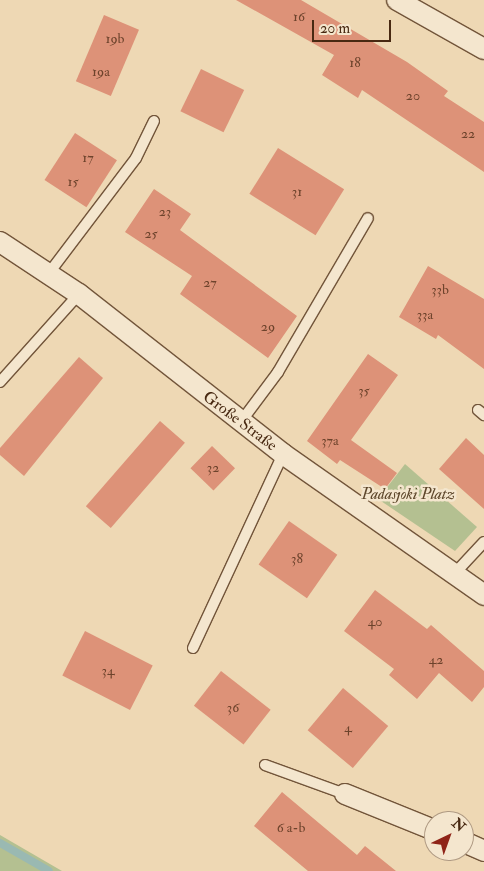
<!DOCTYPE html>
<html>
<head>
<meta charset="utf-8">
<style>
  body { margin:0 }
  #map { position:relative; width:484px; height:871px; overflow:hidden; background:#eed8b4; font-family:"IM FELL Double Pica",serif }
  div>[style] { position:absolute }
  .green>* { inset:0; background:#b4c091 }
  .stream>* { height:8px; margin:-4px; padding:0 4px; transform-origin:4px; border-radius:4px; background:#9ab9b2 }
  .building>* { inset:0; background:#dd9278; transform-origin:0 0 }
  .roads { filter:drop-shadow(1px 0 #72553a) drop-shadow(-1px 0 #72553a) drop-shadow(0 1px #72553a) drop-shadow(0 -1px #72553a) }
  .service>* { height:10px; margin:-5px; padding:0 5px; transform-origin:5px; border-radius:5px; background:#f4e6ce }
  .minor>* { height:20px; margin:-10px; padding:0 10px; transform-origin:10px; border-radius:10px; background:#f4e6ce }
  span { translate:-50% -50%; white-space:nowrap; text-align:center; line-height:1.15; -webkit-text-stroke:5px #f4e6ce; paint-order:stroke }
  .number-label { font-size:14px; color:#6d432c }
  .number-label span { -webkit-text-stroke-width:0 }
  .street-label { font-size:16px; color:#482912 }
  .park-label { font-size:16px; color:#5e472b; font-style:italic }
  .north { position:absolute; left:424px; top:811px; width:50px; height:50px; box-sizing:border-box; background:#f4e6ce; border:1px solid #af9a83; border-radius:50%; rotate:42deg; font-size:14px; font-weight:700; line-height:20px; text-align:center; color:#482912 }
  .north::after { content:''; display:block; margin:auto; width:18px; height:22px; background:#8f2418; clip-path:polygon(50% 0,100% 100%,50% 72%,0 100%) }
  .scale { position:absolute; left:312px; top:20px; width:79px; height:22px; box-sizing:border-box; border:2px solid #482912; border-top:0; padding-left:6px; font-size:15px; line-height:18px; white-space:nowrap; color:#482912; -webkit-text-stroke:4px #f4e6ce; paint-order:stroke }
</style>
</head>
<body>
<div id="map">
  <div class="green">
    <div style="clip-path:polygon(405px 464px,477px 527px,455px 551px,378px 499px)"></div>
    <div style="clip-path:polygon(0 835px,62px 871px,0 871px)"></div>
  </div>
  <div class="stream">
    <div style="left:0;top:843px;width:56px;rotate:29.7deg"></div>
  </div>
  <div class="building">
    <div style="clip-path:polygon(236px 0,301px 0,407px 62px,448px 91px,444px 96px,484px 122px,484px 172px,362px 90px,358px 98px,322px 75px,334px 55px)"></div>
    <div style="left:104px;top:15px;width:38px;height:72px;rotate:23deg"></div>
    <div style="left:201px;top:69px;width:48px;height:47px;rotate:26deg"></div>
    <div style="left:75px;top:133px;width:50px;height:56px;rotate:33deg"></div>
    <div style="left:278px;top:148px;width:78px;height:54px;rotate:32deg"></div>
    <div style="clip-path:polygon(154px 189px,191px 214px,180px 230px,297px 316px,268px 358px,180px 294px,192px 276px,125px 232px)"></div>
    <div style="clip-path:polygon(428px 266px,484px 299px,484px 369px,438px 335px,436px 339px,399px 317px)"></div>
    <div style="clip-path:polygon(368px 354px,398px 375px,351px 440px,397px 473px,385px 489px,340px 460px,337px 464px,307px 441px)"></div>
    <div style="clip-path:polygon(79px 357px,103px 378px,24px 476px,0 455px,0 448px)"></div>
    <div style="left:160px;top:421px;width:33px;height:113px;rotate:41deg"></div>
    <div style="clip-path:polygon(466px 438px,484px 455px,484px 509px,439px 469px)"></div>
    <div style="left:212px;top:446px;width:32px;height:31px;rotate:44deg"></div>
    <div style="left:289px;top:521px;width:59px;height:53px;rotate:35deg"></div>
    <div style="clip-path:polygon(375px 590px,427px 629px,431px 625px,484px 671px,484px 687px,472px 702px,439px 673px,417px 699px,389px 675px,394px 669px,344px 631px)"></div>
    <div style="left:85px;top:631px;width:76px;height:50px;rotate:27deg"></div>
    <div style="left:221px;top:671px;width:63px;height:44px;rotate:38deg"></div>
    <div style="left:343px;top:688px;width:59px;height:55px;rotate:40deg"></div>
    <div style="clip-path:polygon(282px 792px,357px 855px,365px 846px,396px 871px,308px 871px,254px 826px)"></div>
  </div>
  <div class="roads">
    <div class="service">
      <div style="left:49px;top:273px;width:144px;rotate:-52.9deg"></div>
      <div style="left:136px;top:158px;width:41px;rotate:-64.1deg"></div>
      <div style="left:0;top:382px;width:118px;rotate:-48.1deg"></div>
      <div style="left:478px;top:410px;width:8px;rotate:40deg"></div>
      <div style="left:240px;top:423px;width:64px;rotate:-53.3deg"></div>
      <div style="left:278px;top:372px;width:178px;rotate:-59.7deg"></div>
      <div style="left:456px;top:572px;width:41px;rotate:-47deg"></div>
      <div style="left:193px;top:648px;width:214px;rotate:-65.1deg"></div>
      <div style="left:265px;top:765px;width:85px;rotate:19.9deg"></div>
    </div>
    <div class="minor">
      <div style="left:397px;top:0;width:100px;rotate:29.4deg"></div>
      <div style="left:0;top:242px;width:95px;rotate:33.4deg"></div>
      <div style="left:79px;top:294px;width:259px;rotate:38.1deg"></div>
      <div style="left:283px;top:454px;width:246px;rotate:35deg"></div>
      <div style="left:345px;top:794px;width:96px;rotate:22deg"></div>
      <div style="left:464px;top:842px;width:22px;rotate:24deg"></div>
    </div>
  </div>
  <div class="number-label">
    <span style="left:299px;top:17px">16</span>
    <span style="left:115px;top:39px">19b</span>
    <span style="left:355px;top:63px">18</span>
    <span style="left:101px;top:72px">19a</span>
    <span style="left:413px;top:96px">20</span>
    <span style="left:468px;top:134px">22</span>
    <span style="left:88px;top:158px">17</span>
    <span style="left:73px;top:182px">15</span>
    <span style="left:297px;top:192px">31</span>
    <span style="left:165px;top:212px">23</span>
    <span style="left:151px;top:234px">25</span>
    <span style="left:210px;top:283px">27</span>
    <span style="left:440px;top:290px">33b</span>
    <span style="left:425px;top:315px">33a</span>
    <span style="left:268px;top:327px">29</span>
    <span style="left:364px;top:391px">35</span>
    <span style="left:330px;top:441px">37a</span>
    <span style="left:213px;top:468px">32</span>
    <span style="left:297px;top:559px">38</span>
    <span style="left:375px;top:622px">40</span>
    <span style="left:436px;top:660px">42</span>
    <span style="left:108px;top:671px">34</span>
    <span style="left:233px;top:708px">36</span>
    <span style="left:348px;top:728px">4</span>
    <span style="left:291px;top:828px">6 a-b</span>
  </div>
  <div class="street-label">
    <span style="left:240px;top:421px;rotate:37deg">Große Straße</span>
  </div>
  <div class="park-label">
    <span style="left:408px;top:494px">Padasjoki Platz</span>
  </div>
  <div class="north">N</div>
  <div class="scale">20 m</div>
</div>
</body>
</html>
